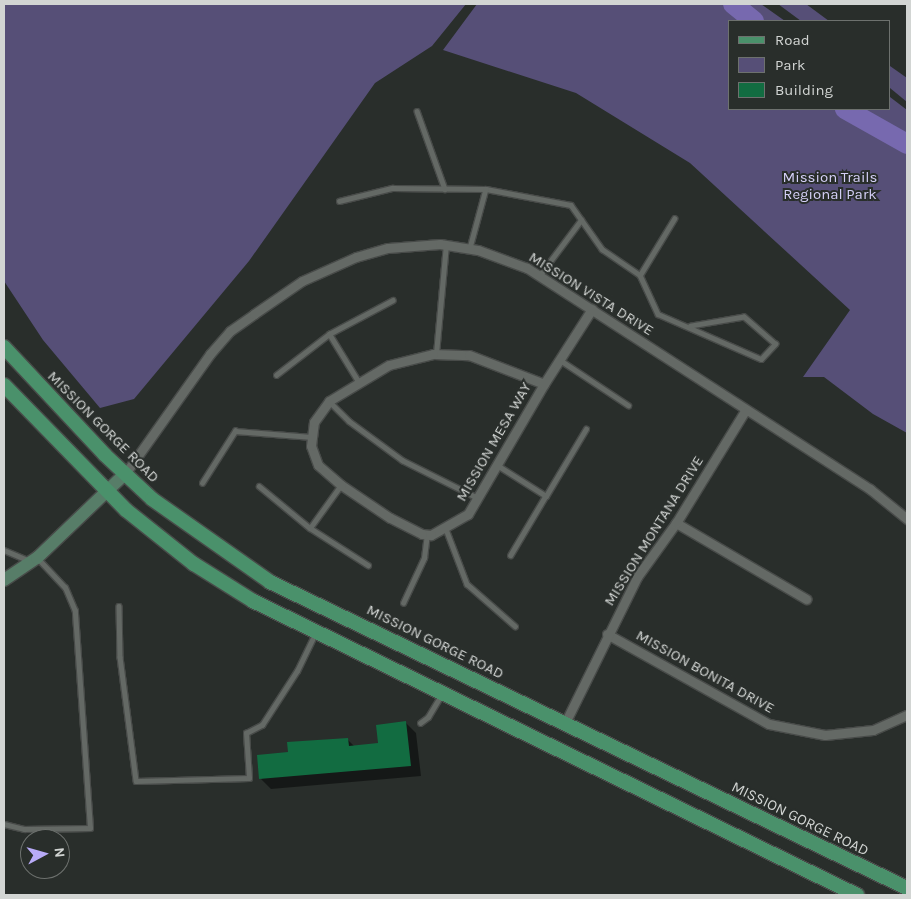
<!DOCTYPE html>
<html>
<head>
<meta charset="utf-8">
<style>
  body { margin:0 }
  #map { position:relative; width:911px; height:899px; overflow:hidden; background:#292e2b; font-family:Karla,sans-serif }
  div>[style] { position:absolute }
  .green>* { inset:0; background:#564f77 }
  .shadow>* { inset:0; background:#0007 }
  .river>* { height:20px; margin:-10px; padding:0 10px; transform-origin:10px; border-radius:10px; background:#7769af }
  .building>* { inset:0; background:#126c41 }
  .roads { filter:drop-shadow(1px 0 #484b49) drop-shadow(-1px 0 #484b49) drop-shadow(0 1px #484b49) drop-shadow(0 -1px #484b49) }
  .lane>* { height:4.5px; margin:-2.25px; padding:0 2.25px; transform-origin:2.25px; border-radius:2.25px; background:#646965 }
  .street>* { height:9px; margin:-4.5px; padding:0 4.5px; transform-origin:4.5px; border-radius:4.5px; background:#646965 }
  .secondary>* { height:12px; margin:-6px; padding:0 6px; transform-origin:6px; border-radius:6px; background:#577d68 }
  .primary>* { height:14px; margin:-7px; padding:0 7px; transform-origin:7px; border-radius:7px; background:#4a916b }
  span { translate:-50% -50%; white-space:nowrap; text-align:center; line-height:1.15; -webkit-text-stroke:4px #292e2b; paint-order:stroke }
  .park-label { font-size:15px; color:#d5d0f7 }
  .street-label { font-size:15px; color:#d2d5d3 }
  .frame { position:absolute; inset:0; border:5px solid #d2d5d3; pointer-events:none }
  .legend { position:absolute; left:728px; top:20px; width:162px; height:90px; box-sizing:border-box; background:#292e2b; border:1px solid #6d716e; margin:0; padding:6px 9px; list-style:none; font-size:15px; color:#d2d5d3 }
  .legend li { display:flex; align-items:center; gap:10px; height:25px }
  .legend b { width:25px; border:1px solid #6d716e }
  .north { position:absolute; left:20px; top:829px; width:50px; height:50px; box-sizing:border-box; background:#292e2b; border:1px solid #6d716e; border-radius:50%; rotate:84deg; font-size:14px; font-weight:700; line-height:20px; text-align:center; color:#d2d5d3 }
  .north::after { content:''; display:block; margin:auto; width:18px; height:22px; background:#b8abf7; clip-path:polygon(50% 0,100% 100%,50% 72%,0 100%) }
</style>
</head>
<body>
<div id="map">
  <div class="green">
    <div style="clip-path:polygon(4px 4px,466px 4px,432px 46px,375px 83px,249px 261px,134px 399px,100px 408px,43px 340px,4px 281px)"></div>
    <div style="clip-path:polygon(477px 4px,761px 4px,785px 21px,730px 21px,730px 109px,890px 109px,890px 97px,907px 110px,907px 433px,873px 414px,824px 377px,803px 377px,850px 310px,690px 163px,576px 93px,443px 50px)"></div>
    <div style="clip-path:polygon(778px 4px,806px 4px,829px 21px,801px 21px)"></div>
    <div style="clip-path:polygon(890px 66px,907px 78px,907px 102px,890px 88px)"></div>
  </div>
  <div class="shadow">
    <div style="clip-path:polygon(406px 723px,416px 733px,421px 776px,271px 789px,261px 779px,347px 739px,355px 747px,380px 744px)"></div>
  </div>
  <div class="river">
    <div style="left:733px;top:4px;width:27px;rotate:39deg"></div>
    <div style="left:845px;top:109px;width:71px;rotate:29.4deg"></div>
  </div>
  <div class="building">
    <div style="clip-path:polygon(406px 721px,411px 766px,259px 779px,257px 755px,288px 752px,287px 742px,348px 738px,349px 746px,378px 743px,376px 725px)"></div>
  </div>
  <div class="roads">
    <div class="lane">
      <div style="left:417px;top:111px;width:83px;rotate:70.3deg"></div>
      <div style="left:486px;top:189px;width:86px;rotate:10.7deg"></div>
      <div style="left:571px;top:205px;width:54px;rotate:54.8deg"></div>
      <div style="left:602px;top:249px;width:46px;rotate:34.4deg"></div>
      <div style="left:640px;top:275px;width:43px;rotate:65.2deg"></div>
      <div style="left:658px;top:314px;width:112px;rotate:23.6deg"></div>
      <div style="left:761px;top:359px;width:21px;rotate:-47deg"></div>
      <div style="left:775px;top:344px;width:41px;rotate:-138.9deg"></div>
      <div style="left:744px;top:317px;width:54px;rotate:170.4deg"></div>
      <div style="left:339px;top:201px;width:55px;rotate:-13.8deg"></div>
      <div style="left:392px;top:188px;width:94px;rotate:0.6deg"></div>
      <div style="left:486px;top:189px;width:61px;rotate:105.2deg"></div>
      <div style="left:640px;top:275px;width:66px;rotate:-58.7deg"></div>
      <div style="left:539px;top:276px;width:70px;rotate:-53.1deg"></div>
      <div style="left:436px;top:354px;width:109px;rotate:-84.8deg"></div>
      <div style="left:560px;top:360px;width:82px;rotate:33.5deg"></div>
      <div style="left:276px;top:375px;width:67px;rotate:-37.7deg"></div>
      <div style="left:359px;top:383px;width:57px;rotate:-121.5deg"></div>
      <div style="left:329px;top:334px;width:72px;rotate:-28deg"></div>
      <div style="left:329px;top:401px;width:28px;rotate:45deg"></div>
      <div style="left:349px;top:421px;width:66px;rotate:36.3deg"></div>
      <div style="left:402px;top:460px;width:85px;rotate:26.6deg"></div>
      <div style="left:497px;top:465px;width:58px;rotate:32.3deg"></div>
      <div style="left:546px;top:496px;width:69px;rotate:120.7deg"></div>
      <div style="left:202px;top:483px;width:62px;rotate:-57.6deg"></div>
      <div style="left:235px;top:431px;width:77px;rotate:4.5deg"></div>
      <div style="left:259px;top:486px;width:66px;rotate:39.5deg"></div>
      <div style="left:310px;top:528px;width:69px;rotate:32.5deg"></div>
      <div style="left:546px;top:496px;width:78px;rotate:-59.2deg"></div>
      <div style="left:310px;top:528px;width:53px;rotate:-54.2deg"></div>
      <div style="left:446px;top:529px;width:59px;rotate:69.1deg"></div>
      <div style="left:467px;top:584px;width:64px;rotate:41.2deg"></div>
      <div style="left:4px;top:550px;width:28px;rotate:23deg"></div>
      <div style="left:403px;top:603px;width:50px;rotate:-65deg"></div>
      <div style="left:424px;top:558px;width:23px;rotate:-83deg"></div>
      <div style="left:119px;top:606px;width:51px;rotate:88.9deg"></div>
      <div style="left:120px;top:657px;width:125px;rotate:82.6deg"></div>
      <div style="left:136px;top:781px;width:113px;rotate:-1.5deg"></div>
      <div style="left:249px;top:778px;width:45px;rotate:-93.8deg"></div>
      <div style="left:246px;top:733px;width:18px;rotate:-27deg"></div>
      <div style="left:262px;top:725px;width:64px;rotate:-57.1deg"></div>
      <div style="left:297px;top:671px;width:41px;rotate:-64.1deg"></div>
      <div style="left:420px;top:723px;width:10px;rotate:-37deg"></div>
      <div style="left:428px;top:717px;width:26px;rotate:-59deg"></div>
      <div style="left:4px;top:824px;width:21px;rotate:14deg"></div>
      <div style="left:24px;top:829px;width:66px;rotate:-0.9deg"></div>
      <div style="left:90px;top:828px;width:218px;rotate:-94deg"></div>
      <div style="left:75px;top:611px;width:25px;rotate:-113deg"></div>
      <div style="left:65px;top:588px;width:40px;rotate:-133deg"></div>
    </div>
    <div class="street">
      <div style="left:433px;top:354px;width:36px;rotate:2deg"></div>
      <div style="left:469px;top:355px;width:80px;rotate:21.1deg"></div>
      <div style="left:544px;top:384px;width:151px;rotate:120.3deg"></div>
      <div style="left:468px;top:514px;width:43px;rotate:150.4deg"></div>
      <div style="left:431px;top:535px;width:9px;rotate:-174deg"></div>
      <div style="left:422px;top:534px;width:36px;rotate:-153deg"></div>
      <div style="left:390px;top:518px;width:59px;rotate:-146deg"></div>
      <div style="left:341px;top:485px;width:30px;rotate:-139deg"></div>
      <div style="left:318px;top:465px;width:20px;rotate:-110deg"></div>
      <div style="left:311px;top:446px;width:24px;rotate:-83deg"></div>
      <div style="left:314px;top:422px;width:26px;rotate:-54deg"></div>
      <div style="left:329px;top:401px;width:70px;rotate:-31deg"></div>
      <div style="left:389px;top:365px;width:45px;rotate:-14deg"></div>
      <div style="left:544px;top:384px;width:89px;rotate:-57.4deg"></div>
      <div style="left:125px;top:474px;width:147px;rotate:-54.7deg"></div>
      <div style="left:210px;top:354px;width:30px;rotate:-49deg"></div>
      <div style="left:230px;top:331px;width:29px;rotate:-35deg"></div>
      <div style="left:254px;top:314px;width:58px;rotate:-34.5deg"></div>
      <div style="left:302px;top:281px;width:59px;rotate:-24deg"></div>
      <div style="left:356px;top:257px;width:33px;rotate:-16deg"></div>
      <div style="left:388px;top:248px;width:52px;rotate:-4.4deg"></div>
      <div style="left:440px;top:244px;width:38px;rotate:9deg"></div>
      <div style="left:478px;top:250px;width:52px;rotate:20.2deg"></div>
      <div style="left:527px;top:268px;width:408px;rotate:32.8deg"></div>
      <div style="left:870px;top:489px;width:48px;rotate:39deg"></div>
      <div style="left:676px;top:523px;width:151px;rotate:30.3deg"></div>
      <div style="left:607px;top:634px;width:185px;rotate:29.1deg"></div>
      <div style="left:769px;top:724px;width:57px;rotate:11.1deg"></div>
      <div style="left:825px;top:735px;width:48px;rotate:-5.9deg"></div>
      <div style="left:873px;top:730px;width:37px;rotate:-24deg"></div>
      <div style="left:565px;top:723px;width:163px;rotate:-63.7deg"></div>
      <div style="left:637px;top:577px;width:67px;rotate:-54.2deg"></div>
      <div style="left:676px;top:523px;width:132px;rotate:-58.4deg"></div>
    </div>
    <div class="secondary">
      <div style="left:4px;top:580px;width:40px;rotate:-34deg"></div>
      <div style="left:37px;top:558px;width:122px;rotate:-43.7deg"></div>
    </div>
    <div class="primary">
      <div style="left:4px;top:347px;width:148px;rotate:46.9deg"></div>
      <div style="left:105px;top:455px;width:64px;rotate:43.1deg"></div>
      <div style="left:152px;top:499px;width:144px;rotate:35.1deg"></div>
      <div style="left:270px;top:582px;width:707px;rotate:25.66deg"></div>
      <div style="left:4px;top:385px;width:175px;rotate:45.7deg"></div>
      <div style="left:126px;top:510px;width:87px;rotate:38.5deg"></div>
      <div style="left:194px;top:564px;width:70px;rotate:32.1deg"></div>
      <div style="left:253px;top:601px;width:672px;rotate:25.95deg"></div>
    </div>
  </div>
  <div class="park-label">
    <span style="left:830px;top:186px">Mission Trails<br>Regional Park</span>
  </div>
  <div class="street-label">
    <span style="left:591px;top:294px;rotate:32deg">MISSION VISTA DRIVE</span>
    <span style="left:103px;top:427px;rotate:45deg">MISSION GORGE ROAD</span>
    <span style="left:494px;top:442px;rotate:-60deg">MISSION MESA WAY</span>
    <span style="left:654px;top:531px;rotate:-58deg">MISSION MONTANA DRIVE</span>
    <span style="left:435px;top:642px;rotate:26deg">MISSION GORGE ROAD</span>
    <span style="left:705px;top:672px;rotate:29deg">MISSION BONITA DRIVE</span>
    <span style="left:800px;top:819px;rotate:26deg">MISSION GORGE ROAD</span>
  </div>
  <div class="frame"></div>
  <ul class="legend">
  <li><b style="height:6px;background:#4a916b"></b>Road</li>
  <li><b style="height:14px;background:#564f77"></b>Park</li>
  <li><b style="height:14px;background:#126c41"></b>Building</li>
  </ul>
  <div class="north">N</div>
</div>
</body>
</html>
